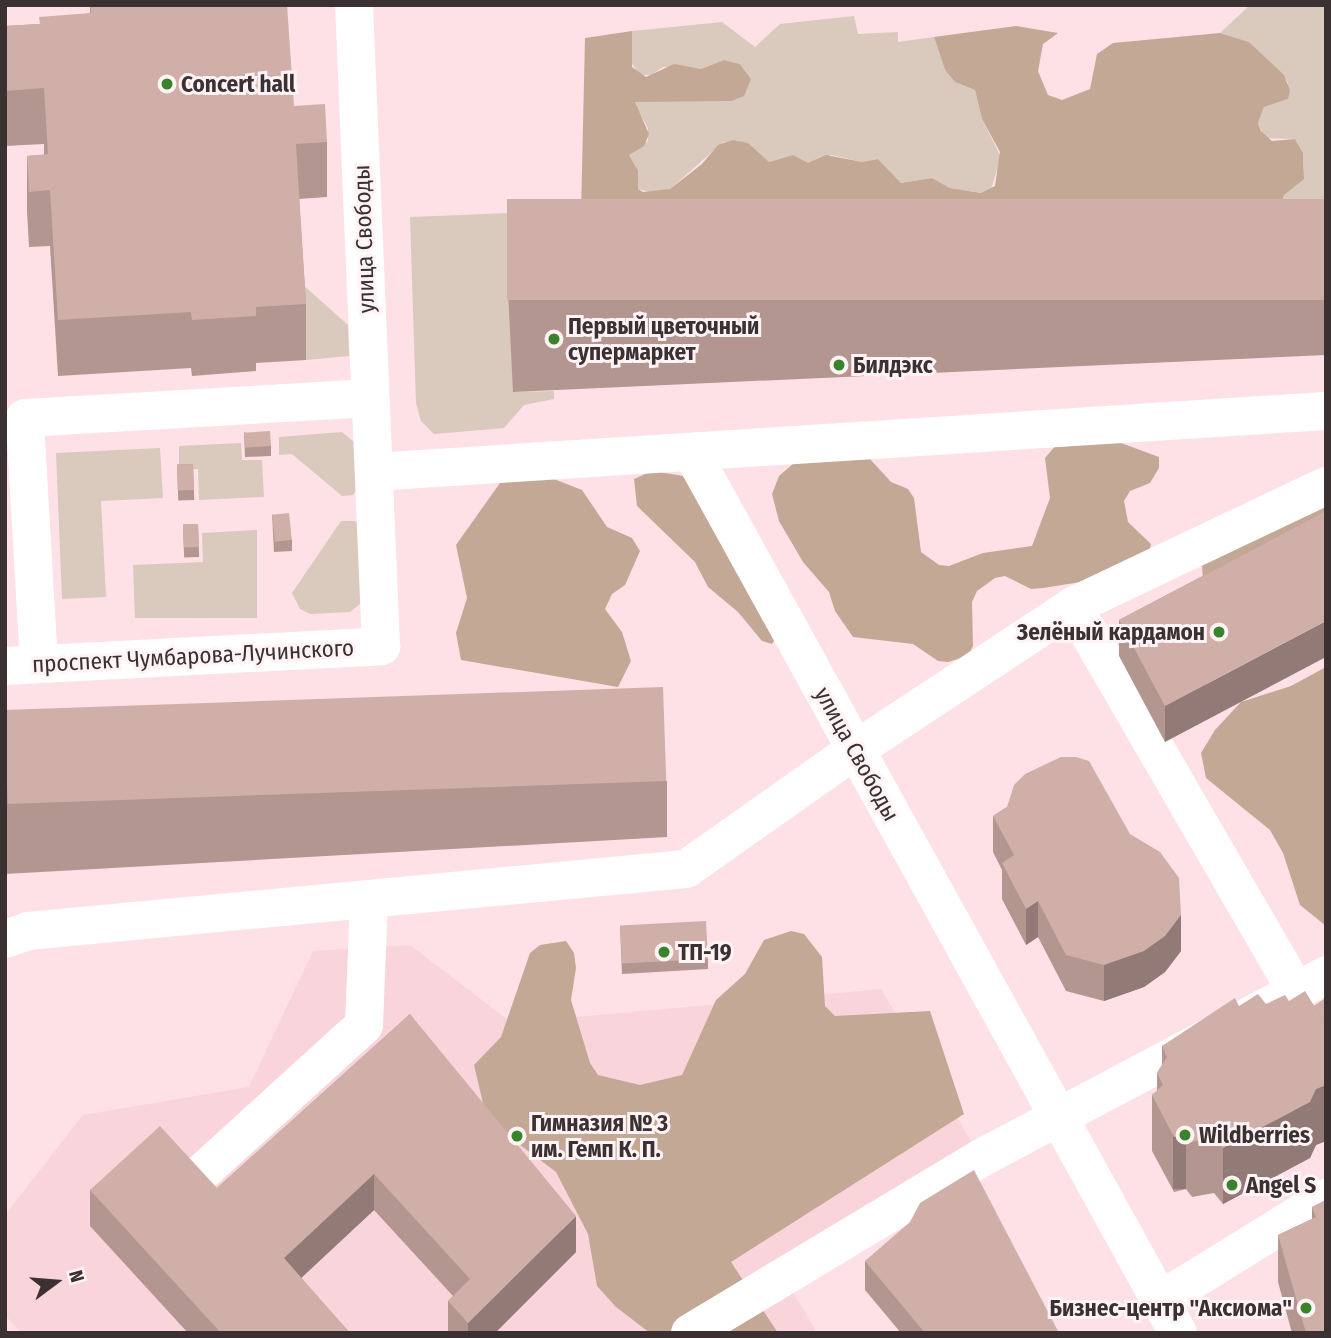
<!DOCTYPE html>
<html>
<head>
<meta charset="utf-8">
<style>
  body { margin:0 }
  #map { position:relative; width:1331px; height:1338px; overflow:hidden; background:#fde1e6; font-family:"Fira Sans Condensed",sans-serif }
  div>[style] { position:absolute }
  .built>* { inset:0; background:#f9d4db }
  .green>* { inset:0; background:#dac9bd }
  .forest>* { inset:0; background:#c2a895 }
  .minor>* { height:38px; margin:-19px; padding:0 19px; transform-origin:19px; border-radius:19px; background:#fff }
  .wall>* { inset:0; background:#b39690; transform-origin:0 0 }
  .shaded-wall>* { inset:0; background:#927a76; transform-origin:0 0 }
  .building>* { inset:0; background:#d0afa8; transform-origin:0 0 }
  .dots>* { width:19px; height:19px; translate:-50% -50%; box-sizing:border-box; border:4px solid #fff3f5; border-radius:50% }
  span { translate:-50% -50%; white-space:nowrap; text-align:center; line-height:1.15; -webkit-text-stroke:6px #fff3f5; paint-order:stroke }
  .poi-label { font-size:23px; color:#3b3032; font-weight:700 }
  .left { translate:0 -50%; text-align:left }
  .right { translate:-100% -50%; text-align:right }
  .street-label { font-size:23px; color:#3b3032 }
  .frame { position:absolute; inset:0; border:7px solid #3b3032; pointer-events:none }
  .north { position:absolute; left:21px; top:1247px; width:70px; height:70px; -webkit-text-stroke:5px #fff3f5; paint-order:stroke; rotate:74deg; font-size:19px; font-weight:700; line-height:28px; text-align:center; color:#3b3032 }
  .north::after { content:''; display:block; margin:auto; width:24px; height:32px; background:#3b3032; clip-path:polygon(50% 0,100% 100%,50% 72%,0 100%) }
</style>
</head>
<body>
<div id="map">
  <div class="built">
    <div style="clip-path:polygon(410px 945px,512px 1023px,881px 989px,981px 1158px,789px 1285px,817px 1333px,21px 1333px,5px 1315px,5px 1215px,83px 1115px,249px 1087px,313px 951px)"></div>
  </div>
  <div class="green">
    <div style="clip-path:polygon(1250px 5px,1326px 5px,1326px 253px,513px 392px,554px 391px,554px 399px,524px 405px,504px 428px,434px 434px,421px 421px,416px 403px,410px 217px,583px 210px,594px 223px,623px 225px,683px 211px,726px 226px,1282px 204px,1284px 195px,1304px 170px,1303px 153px,1295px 139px,1265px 138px,1258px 123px,1264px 107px,1288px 99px,1288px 82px,1249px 42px,1220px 33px)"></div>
    <div style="clip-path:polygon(854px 16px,858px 34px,898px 32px,898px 42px,934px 37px,945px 70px,955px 82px,975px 90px,982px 119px,1001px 157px,991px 189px,981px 193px,950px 188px,932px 178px,901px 183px,878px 159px,862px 162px,831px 155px,808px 164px,793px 155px,769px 162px,732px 140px,722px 143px,670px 189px,655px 193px,638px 189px,629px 155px,648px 141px,648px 128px,634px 103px,646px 99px,725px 101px,751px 79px,740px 64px,724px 60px,701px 69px,663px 67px,651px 75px,640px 75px,630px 61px,632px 31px,722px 22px,755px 47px,780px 24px)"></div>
    <div style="clip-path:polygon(301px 283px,348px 325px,349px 356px,306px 360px)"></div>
    <div style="clip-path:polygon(342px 432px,355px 443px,358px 488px,353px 495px,342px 496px,292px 454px,279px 455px,279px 437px)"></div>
    <div style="clip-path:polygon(241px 443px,242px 460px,262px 460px,264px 497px,199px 500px,198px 469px,179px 470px,179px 446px)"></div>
    <div style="clip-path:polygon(160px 448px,163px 498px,101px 501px,106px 597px,62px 599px,56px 453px)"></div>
    <div style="clip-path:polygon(341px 521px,355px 521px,360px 526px,366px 599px,350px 612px,310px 614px,300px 609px,292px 593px)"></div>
    <div style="clip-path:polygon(257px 530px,257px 618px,135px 618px,133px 565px,203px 562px,202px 533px)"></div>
  </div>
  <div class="forest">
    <div style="clip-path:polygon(1016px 26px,1058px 33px,1043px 44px,1038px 71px,1048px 95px,1062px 100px,1090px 89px,1097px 54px,1113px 43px,1220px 33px,1249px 42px,1284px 75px,1290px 90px,1288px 99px,1264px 107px,1258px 123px,1261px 131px,1272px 141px,1295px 139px,1303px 153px,1304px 179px,1284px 195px,1282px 204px,726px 226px,683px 211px,617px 226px,594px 223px,581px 213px,585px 38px,632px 31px,632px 67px,646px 77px,674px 64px,701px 69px,724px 60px,740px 64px,751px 79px,744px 96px,731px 101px,635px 102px,649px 134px,644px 146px,629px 155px,638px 171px,638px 189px,643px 192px,670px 189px,702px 164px,718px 145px,732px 140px,748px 143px,769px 162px,793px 155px,808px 163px,826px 155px,862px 162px,878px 159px,901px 183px,932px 178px,950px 188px,981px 193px,995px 186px,1000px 152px,982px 119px,975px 90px,955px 82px,945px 70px,934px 37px)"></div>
    <div style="clip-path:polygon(1121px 443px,1159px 457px,1159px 468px,1150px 483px,1130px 491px,1124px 501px,1128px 522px,1151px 544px,1149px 555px,1087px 581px,1043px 588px,1031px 589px,1005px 576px,995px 578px,977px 591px,972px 602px,973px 646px,968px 656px,948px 662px,938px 661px,913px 644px,853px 637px,835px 611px,829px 592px,803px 562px,779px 521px,772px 494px,779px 476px,794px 463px,870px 459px,891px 482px,908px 489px,914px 498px,921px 552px,939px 565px,949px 566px,983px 553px,1032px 546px,1050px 498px,1045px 458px,1056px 445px)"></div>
    <div style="clip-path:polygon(652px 471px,690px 477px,778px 635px,772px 644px,762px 641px,738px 612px,708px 587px,695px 562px,637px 506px,634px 479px)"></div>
    <div style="clip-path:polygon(549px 477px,582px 490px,607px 527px,632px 538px,640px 551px,625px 585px,612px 594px,605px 609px,622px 632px,631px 661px,618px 687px,461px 660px,456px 633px,467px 598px,456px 545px,500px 483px)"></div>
    <div style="clip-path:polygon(1326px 505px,1326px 527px,1203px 578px,1202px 565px)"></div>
    <div style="clip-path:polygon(1326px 667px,1326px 926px,1300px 905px,1283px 853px,1270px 830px,1206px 778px,1201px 753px,1215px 730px,1241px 702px,1291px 686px)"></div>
    <div style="clip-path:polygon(791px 931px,804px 934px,822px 957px,825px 1006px,835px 1016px,930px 1011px,964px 1114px,731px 1262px,778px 1333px,650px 1333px,616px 1307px,597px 1286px,588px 1234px,556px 1172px,487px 1120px,474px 1065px,501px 1037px,530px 953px,540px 945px,566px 941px,574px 953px,576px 968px,571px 1000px,590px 1063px,598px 1075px,640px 1085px,682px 1075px,716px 1000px,745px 974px,764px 940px)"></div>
  </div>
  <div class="minor">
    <div style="left:692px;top:453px;width:1005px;rotate:61.09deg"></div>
    <div style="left:374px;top:472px;width:954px;rotate:-3.67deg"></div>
    <div style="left:1073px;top:606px;width:445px;rotate:59.9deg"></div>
    <div style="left:39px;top:664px;width:246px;rotate:-93.3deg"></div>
    <div style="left:25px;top:418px;width:346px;rotate:-3.3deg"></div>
    <div style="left:5px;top:666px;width:377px;rotate:-3deg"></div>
    <div style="left:381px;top:646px;width:642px;rotate:-92.41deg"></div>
    <div style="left:5px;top:939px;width:24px;rotate:-19deg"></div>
    <div style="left:28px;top:931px;width:661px;rotate:-5.38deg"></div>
    <div style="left:686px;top:869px;width:207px;rotate:-35.2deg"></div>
    <div style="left:855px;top:750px;width:261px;rotate:-33.4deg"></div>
    <div style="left:1073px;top:606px;width:280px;rotate:-25.4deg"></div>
    <div style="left:185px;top:1188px;width:242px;rotate:-42.3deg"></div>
    <div style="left:364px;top:1025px;width:126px;rotate:-87.7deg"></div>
    <div style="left:1159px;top:1301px;width:196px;rotate:-31.7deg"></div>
    <div style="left:690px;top:1333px;width:340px;rotate:-31deg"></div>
    <div style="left:981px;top:1158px;width:391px;rotate:-27.9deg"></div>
  </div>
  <div class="wall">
    <div style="clip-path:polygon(90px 5px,294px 106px,327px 142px,327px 197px,299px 199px,306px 304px,306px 360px,256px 363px,256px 371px,192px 376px,191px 368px,58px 376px,50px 246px,29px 247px,27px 211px,27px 156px,44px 155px,44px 144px,5px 146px,5px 26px,39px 24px,90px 13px)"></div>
    <div style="clip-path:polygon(1326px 199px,1326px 355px,513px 392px,508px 291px,508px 236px)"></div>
    <div style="clip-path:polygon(244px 432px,271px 446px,271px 456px,245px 457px)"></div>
    <div style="left:193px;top:464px;width:36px;height:16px;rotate:88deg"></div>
    <div style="clip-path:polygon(1326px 511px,1165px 742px,1119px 656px,1119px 620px)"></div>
    <div style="clip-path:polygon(272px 514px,292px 540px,292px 551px,274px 552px)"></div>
    <div style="left:198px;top:524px;width:33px;height:15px;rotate:88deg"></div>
    <div style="clip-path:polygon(5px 721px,667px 781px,667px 837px,5px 874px)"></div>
    <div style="clip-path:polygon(1007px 807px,1181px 951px,1165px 972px,1144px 987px,1104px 1001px,1066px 991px,1038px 937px,1026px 945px,1002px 899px,1002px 870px,993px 852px,993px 816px)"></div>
    <div style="clip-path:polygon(620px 926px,708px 959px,708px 969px,622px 974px)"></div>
    <div style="clip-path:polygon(1326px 998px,1326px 1141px,1316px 1145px,1310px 1158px,1223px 1204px,1214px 1193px,1192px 1197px,1186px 1189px,1174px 1192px,1152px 1151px,1152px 1095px,1157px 1091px,1157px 1073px,1162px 1065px,1162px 1046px,1239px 1006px,1266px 1004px,1314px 1006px)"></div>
    <div style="clip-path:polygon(410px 1014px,576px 1252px,495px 1333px,448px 1333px,448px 1301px,453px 1296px,374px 1210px,301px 1278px,350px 1333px,188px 1333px,90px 1226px,90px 1190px,217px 1188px)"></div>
    <div style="clip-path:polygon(1326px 1200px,1326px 1333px,1292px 1333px,1278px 1282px,1278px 1235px,1312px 1219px,1312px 1207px)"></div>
    <div style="clip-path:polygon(865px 1261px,1059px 1333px,901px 1333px,865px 1290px)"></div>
  </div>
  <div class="shaded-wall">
    <div style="clip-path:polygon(1326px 621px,1326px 657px,1165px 742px,1165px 706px)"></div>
    <div style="clip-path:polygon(1038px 901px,1038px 937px,1026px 945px,1026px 909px)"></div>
    <div style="clip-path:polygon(1181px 915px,1181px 951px,1165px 972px,1144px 987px,1104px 1001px,1104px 965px)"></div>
    <div style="clip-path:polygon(1326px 1085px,1326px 1141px,1316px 1145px,1310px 1158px,1223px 1204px,1223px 1148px,1316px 1089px)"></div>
    <div style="left:1186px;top:1133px;width:56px;height:13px;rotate:90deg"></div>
    <div style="clip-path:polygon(374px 1174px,374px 1210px,284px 1294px,284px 1258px)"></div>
    <div style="clip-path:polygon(576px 1216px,576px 1252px,495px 1333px,468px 1333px,468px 1323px)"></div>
  </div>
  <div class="building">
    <div style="clip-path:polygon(91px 5px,287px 5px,294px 106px,325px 104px,327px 142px,296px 144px,306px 304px,256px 307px,256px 316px,192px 320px,191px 312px,58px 320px,50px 190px,29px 192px,27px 156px,48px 154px,44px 88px,5px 91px,5px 26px,40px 24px,39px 17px,91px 13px)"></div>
    <div style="left:1326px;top:199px;width:101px;height:819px;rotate:90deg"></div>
    <div style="left:270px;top:431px;width:15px;height:26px;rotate:86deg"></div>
    <div style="left:193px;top:464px;width:26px;height:16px;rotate:88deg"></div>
    <div style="clip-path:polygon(1326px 511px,1326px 621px,1165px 706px,1119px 620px)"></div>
    <div style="left:289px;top:513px;width:27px;height:17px;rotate:84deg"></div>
    <div style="left:198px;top:524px;width:23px;height:15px;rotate:88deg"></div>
    <div style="left:663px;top:687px;width:94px;height:659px;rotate:88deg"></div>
    <div style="clip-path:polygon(1061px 757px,1076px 757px,1089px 761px,1130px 834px,1160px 852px,1179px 878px,1181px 915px,1165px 936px,1144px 951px,1104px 965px,1066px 955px,1038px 901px,1026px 909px,1002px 863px,1014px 855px,993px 816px,1007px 807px,1014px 785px,1025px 774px)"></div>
    <div style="left:706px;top:921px;width:38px;height:86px;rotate:87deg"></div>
    <div style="clip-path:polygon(1305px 991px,1326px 1025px,1326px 1085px,1316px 1089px,1310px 1102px,1223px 1148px,1214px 1137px,1192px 1142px,1186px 1133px,1174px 1137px,1152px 1095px,1163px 1085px,1157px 1073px,1167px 1057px,1162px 1046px,1235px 998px,1239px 1006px,1258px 994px,1266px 1004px,1285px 995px,1289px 1001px)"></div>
    <div style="clip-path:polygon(1326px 998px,1326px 1025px,1314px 1006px)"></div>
    <div style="clip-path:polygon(410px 1014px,576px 1216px,468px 1323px,448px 1301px,470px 1279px,374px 1174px,284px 1258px,350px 1333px,221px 1333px,90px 1190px,160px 1126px,217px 1188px)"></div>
    <div style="clip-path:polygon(974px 1170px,1059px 1333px,925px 1333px,865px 1261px,910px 1222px,920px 1203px)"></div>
    <div style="clip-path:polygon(1326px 1200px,1326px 1333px,1306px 1333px,1278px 1235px,1316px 1217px,1312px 1207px)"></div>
  </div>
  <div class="dots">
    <div style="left:167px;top:84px;background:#39842b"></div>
    <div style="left:554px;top:339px;background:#39842b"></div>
    <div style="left:839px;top:365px;background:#39842b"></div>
    <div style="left:1219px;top:632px;background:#39842b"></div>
    <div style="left:664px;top:952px;background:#39842b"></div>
    <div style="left:1185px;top:1135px;background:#39842b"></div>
    <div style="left:517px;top:1136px;background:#39842b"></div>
    <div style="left:1232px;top:1185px;background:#39842b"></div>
    <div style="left:1306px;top:1308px;background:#39842b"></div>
  </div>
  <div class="poi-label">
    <span class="left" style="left:181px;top:84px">Concert hall</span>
    <span class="left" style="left:568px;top:339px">Первый цветочный<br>супермаркет</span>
    <span class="left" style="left:853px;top:365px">Билдэкс</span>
    <span class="right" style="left:1205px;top:632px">Зелёный кардамон</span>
    <span class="left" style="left:678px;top:952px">ТП-19</span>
    <span class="left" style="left:531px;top:1136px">Гимназия № 3<br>им. Гемп К. П.</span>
    <span class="left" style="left:1199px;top:1135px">Wildberries</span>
    <span class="left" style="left:1246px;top:1185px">Angel S</span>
    <span class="right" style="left:1292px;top:1308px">Бизнес-центр "Аксиома"</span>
  </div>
  <div class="street-label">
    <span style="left:364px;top:239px;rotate:-92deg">улица Свободы</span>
    <span style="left:193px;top:656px;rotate:-3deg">проспект Чумбарова-Лучинского</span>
    <span style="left:857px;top:754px;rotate:61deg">улица Свободы</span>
  </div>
  <div class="frame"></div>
  <div class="north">N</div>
</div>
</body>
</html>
